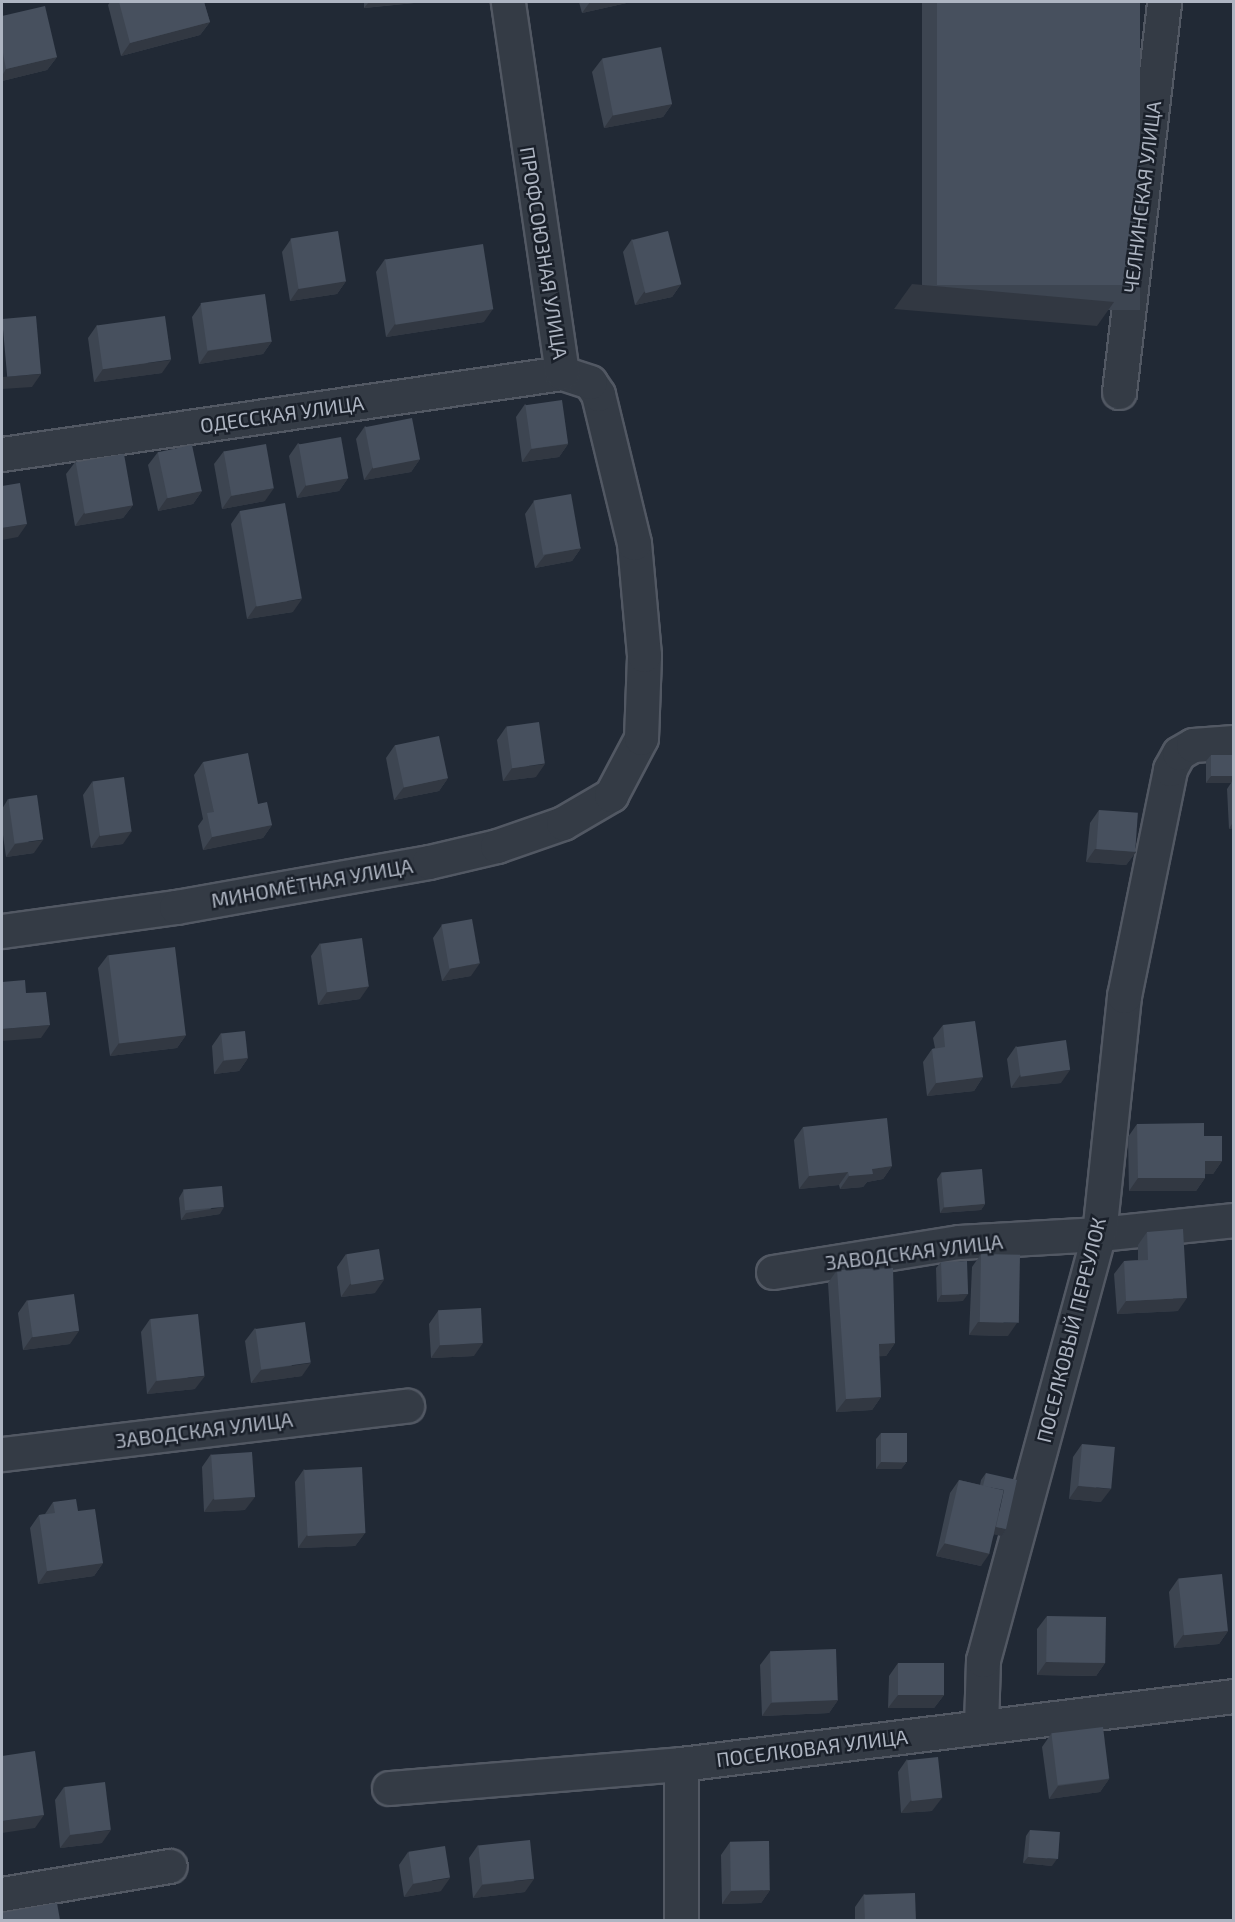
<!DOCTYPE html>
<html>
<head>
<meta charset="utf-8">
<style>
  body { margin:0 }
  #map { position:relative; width:1235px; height:1922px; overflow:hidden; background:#212935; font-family:"Exo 2",sans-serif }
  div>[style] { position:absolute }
  .roads { filter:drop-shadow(2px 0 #525863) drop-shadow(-2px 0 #525863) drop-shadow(0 2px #525863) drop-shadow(0 -2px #525863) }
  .minor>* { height:33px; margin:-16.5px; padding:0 16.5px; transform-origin:16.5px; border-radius:16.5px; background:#343b45 }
  .wall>* { inset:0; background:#3d4551; transform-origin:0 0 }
  .shaded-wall>* { inset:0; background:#323842 }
  .building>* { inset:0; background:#47505e; transform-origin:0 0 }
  span { translate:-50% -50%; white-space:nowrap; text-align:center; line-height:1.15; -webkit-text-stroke:5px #1a202a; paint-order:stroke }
  .street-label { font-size:20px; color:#aeb5c2 }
  .frame { position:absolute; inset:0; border:3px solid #aeb5c2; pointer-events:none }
</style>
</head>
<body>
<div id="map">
  <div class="roads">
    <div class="minor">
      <div style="left:1119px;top:392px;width:393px;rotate:-83.4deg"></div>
      <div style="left:2px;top:454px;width:566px;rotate:-8.23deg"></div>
      <div style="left:2px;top:931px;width:176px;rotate:-7.9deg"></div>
      <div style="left:176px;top:907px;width:257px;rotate:-10.1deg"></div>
      <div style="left:429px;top:862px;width:70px;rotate:-13.2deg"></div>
      <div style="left:497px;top:846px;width:70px;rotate:-19.2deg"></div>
      <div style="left:563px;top:823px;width:56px;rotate:-30.3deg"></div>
      <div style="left:611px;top:795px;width:64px;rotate:-62.2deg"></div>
      <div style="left:641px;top:738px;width:83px;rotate:-87.9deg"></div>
      <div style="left:644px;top:655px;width:112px;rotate:-95.1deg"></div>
      <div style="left:634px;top:543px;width:153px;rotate:-103.6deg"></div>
      <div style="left:598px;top:394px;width:14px;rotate:-124deg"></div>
      <div style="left:590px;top:382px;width:29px;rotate:-162deg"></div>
      <div style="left:562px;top:373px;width:375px;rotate:-98.3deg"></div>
      <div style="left:773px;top:1272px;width:188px;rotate:-9.2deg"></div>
      <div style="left:959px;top:1242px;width:140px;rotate:-3.3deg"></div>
      <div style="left:1099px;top:1234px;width:136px;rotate:-5.9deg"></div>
      <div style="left:2px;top:1454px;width:408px;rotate:-6.8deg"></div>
      <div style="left:981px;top:1727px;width:67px;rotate:-88.3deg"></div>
      <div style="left:983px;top:1660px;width:442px;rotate:-74.8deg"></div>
      <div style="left:1099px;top:1234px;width:239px;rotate:-84deg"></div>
      <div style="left:1124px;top:996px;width:232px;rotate:-78.5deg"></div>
      <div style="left:1170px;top:769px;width:18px;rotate:-61deg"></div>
      <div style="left:1179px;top:753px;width:16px;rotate:-30deg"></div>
      <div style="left:1193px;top:745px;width:41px;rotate:-4.2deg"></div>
      <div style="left:389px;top:1788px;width:293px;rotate:-4.7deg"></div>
      <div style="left:681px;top:1764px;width:557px;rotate:-7.01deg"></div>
      <div style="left:2px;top:1894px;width:170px;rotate:-9.5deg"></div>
      <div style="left:681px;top:1920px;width:156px;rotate:-90deg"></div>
    </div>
  </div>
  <div class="wall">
    <div style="clip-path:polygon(110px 2px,204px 2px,210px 22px,200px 35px,121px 56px,108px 5px)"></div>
    <div style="clip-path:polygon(364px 2px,425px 2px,424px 2px,364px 8px)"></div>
    <div style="clip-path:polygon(579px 2px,631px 2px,582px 13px)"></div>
    <div style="left:922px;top:2px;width:218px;height:308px"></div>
    <div style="clip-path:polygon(2px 16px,57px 57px,47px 70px,2px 81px)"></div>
    <div style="clip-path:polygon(602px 59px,672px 104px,663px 117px,604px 128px,592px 72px)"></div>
    <div style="clip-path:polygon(291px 239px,346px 281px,337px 294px,290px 301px,282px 252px)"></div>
    <div style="clip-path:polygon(632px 239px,681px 284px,672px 297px,635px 305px,623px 252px)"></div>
    <div style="clip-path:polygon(385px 259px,484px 322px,386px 337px,376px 272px)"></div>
    <div style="clip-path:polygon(201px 304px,272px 341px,263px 354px,199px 364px,192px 317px)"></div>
    <div style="clip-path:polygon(97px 325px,162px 373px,94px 382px,88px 338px)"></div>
    <div style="clip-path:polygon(525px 404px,568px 444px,559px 457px,522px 462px,516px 417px)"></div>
    <div style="clip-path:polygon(365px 426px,420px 459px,411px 472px,364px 480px,356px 439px)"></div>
    <div style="clip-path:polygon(298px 443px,348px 478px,339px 491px,297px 498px,289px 456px)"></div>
    <div style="clip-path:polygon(224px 451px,265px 501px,222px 509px,214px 464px)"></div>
    <div style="clip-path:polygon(158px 452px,202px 491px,193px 504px,158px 511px,148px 465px)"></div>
    <div style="clip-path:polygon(76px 461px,133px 505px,123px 518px,75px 526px,66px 474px)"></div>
    <div style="clip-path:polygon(534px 501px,581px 548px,572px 561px,535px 568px,525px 514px)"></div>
    <div style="clip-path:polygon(240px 511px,293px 612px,247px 619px,231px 524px)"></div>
    <div style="clip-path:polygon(506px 727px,536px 777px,503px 781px,497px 740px)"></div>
    <div style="clip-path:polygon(395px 745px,448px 778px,439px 791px,394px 800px,386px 758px)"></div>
    <div style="clip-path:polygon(1211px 755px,1233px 755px,1233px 828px,1229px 829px,1227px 789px,1231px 783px,1206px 783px,1206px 761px)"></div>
    <div style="clip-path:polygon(203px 762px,258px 804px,272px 825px,263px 838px,203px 850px,198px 826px,203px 819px,194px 775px)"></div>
    <div style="clip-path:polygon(92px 782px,123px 844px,91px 848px,83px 795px)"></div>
    <div style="clip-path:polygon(8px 799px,34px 853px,6px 857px,2px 828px,2px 809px)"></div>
    <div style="clip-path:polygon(1099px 810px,1136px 852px,1126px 865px,1086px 862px,1090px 823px)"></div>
    <div style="clip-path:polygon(442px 925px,471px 976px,442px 981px,433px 938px)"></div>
    <div style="clip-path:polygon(320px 943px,360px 999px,318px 1005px,311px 956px)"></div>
    <div style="clip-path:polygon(108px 955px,186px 1035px,177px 1048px,110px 1056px,98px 968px)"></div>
    <div style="clip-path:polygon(943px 1025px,983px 1077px,974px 1091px,927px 1096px,923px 1062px,932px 1049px,935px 1048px,933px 1038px)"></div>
    <div style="clip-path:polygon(221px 1033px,248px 1058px,239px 1071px,214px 1074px,212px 1046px)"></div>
    <div style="clip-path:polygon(1016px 1046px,1061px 1083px,1011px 1088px,1007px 1059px)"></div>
    <div style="clip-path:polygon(1137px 1124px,1204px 1136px,1222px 1161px,1213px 1174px,1205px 1174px,1205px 1178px,1196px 1191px,1129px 1191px,1128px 1137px)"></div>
    <div style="clip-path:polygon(803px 1127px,892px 1166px,883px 1179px,867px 1182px,863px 1187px,840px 1189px,839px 1185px,799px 1189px,794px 1140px)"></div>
    <div style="clip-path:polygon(941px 1173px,985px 1204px,981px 1210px,940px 1213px,937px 1179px)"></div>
    <div style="clip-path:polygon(183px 1191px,220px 1214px,181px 1220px,179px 1198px)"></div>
    <div style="clip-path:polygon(1147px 1232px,1178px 1311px,1117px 1314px,1114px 1274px,1124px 1261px,1138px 1260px,1138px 1245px)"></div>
    <div style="clip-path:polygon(346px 1254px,375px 1293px,341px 1297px,337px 1267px)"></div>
    <div style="clip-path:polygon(981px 1254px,1008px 1336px,969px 1335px,972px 1267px)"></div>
    <div style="clip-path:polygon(941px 1262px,963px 1301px,937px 1302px,936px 1268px)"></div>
    <div style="clip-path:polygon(837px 1270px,895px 1343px,886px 1356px,879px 1356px,881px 1397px,872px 1410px,836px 1412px,828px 1283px)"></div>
    <div style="clip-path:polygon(27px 1300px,70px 1344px,23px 1350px,18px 1313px)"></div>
    <div style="clip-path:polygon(438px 1311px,474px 1356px,431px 1358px,429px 1324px)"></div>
    <div style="clip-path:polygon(150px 1319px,195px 1389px,147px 1394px,141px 1332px)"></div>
    <div style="clip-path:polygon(255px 1328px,302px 1376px,251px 1383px,245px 1341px)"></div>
    <div style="clip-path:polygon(881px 1433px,906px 1463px,901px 1469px,876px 1469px,876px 1439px)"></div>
    <div style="clip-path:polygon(1082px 1444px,1101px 1502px,1069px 1499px,1073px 1457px)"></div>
    <div style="clip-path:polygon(211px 1454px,245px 1510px,204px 1512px,202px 1467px)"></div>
    <div style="clip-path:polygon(304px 1469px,365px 1533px,355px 1546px,298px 1548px,295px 1482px)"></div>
    <div style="clip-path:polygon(986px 1473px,1006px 1529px,1002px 1536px,994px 1534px,981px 1566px,936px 1556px,950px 1493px,959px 1480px,980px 1485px,981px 1480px)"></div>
    <div style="clip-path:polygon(53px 1502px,78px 1511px,103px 1563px,94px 1576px,38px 1584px,30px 1528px,39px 1515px,45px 1514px)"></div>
    <div style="clip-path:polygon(1178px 1579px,1228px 1631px,1219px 1644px,1174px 1648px,1169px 1592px)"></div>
    <div style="clip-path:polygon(1047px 1616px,1105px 1663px,1096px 1676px,1037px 1675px,1037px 1629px)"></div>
    <div style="clip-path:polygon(770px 1652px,838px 1700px,829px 1713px,762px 1716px,760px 1665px)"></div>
    <div style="clip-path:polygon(898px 1663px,944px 1695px,934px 1708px,888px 1708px,889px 1676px)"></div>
    <div style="clip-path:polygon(1051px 1734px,1109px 1779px,1100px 1792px,1049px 1799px,1042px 1747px)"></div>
    <div style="clip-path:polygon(907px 1759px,932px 1811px,901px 1813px,898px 1772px)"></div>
    <div style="clip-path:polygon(64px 1787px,102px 1843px,60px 1848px,55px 1800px)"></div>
    <div style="clip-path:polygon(1030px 1830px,1052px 1866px,1023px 1863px,1026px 1836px)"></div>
    <div style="clip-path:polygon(730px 1842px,770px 1890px,761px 1903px,722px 1904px,721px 1855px)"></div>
    <div style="clip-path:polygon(478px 1845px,525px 1892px,473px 1898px,469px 1858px)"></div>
    <div style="clip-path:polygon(408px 1852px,441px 1891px,404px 1897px,399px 1865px)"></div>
    <div style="clip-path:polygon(864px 1894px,916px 1920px,855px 1920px,855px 1907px)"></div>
  </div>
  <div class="shaded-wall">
    <div style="clip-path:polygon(369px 2px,425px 2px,424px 2px,364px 8px)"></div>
    <div style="clip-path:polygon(590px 2px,631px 2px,582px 13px)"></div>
    <div style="clip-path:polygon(210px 22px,200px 35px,121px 56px,130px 43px)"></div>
    <div style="clip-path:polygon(57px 57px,47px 70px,2px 81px,2px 76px,6px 69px)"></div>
    <div style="clip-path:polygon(672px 104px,663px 117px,604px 128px,613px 115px)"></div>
    <div style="clip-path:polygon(346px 281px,337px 294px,290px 301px,299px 288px)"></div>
    <div style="clip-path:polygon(681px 284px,672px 297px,635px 305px,644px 292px)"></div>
    <div style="clip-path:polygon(912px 284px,1114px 302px,1097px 326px,894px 309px)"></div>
    <div style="clip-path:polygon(493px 309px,484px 322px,386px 337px,395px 324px)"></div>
    <div style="clip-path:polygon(272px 341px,263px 354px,199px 364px,208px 351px)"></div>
    <div style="clip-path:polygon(171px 360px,162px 373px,94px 382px,103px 369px)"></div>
    <div style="clip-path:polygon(41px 374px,32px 387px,2px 389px,2px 377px)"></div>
    <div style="clip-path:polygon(568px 444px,559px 457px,522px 462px,531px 449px)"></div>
    <div style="clip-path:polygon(420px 459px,411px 472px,364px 480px,373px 467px)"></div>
    <div style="clip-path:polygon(348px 478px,339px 491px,297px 498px,306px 485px)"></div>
    <div style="clip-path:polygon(274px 488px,265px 501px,222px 509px,231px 496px)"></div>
    <div style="clip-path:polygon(202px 491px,193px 504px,158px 511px,167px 498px)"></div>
    <div style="clip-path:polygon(133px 505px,123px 518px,75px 526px,84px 513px)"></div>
    <div style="clip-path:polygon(27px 524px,18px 537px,2px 540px,2px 528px)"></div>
    <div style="clip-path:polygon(581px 548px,572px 561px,535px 568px,545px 555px)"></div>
    <div style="clip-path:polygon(302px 599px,293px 612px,247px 619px,256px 606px)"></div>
    <div style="clip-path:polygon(545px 764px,536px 777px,503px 781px,512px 768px)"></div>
    <div style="clip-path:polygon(1211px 776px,1233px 776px,1233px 779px,1231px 783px,1206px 783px)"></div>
    <div style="clip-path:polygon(448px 778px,439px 791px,394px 800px,404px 787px)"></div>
    <div style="clip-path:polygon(1233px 822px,1233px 828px,1229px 829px)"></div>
    <div style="clip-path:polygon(272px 825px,263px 838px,203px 850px,212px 837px)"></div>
    <div style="clip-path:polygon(132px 831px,123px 844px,91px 848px,100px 835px)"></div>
    <div style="clip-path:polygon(43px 840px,34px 853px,6px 857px,15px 844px)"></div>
    <div style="clip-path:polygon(1095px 849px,1136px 852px,1126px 865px,1086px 862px)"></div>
    <div style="clip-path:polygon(480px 963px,471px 976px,442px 981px,451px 968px)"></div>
    <div style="clip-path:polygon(369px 986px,360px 999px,318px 1005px,327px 992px)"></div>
    <div style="clip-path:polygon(50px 1025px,41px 1038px,2px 1041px,2px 1029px)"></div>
    <div style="clip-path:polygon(186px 1035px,177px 1048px,110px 1056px,119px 1043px)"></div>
    <div style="clip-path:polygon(248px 1058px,239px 1071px,214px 1074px,223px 1061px)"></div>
    <div style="clip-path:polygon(1070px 1070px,1061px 1083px,1011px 1088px,1020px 1075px)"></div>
    <div style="clip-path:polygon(983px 1077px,974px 1091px,927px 1096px,936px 1083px)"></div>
    <div style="clip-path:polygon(1205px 1161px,1222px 1161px,1213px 1174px,1196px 1174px)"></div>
    <div style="clip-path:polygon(892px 1166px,883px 1179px,867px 1182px,863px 1187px,840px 1189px,849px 1176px,872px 1169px)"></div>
    <div style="clip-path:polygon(848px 1172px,839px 1185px,799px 1189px,809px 1176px)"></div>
    <div style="clip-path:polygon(1138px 1178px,1205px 1178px,1196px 1191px,1129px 1191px)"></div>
    <div style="clip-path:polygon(985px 1204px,981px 1210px,940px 1213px,944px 1207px)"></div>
    <div style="clip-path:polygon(224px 1207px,220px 1214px,181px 1220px,186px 1213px)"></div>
    <div style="clip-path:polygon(384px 1280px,375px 1293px,341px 1297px,350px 1284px)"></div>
    <div style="clip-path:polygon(968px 1294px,963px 1301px,937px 1302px,941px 1295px)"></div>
    <div style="clip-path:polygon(1187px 1298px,1178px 1311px,1117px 1314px,1126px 1301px)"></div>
    <div style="clip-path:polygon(978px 1322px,1017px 1323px,1008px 1336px,969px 1335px)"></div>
    <div style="clip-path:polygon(79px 1331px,70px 1344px,23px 1350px,32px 1337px)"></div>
    <div style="clip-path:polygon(483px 1343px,474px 1356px,431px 1358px,440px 1345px)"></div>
    <div style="clip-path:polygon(895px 1343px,886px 1356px,870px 1357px,879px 1344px)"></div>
    <div style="clip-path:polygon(311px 1363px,302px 1376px,251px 1383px,261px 1370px)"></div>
    <div style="clip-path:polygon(205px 1376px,195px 1389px,147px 1394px,156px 1381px)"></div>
    <div style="clip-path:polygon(881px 1397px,872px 1410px,836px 1412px,846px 1399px)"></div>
    <div style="clip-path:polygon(881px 1462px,906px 1463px,901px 1469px,876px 1469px)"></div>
    <div style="clip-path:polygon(1078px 1486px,1111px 1489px,1101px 1502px,1069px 1499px)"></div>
    <div style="clip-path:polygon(255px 1497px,245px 1510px,204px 1512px,213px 1499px)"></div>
    <div style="clip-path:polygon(993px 1526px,1006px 1529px,1002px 1536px,988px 1533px)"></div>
    <div style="clip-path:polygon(365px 1533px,355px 1546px,298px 1548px,307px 1535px)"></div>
    <div style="clip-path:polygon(945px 1543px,990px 1553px,981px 1566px,936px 1556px)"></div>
    <div style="clip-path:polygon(103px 1563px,94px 1576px,38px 1584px,47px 1571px)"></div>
    <div style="clip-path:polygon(1228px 1631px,1219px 1644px,1174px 1648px,1183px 1635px)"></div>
    <div style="clip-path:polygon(1046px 1662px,1105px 1663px,1096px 1676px,1037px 1675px)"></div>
    <div style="clip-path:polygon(898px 1695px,944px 1695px,934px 1708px,888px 1708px)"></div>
    <div style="clip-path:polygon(838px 1700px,829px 1713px,762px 1716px,771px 1703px)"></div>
    <div style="clip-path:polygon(1109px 1779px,1100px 1792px,1049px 1799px,1058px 1786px)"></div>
    <div style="clip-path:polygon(942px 1798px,932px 1811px,901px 1813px,911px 1800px)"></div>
    <div style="clip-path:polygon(44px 1815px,35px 1828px,2px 1833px,2px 1821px)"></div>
    <div style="clip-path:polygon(111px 1830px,102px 1843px,60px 1848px,70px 1835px)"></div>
    <div style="clip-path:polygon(1028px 1857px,1057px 1859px,1052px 1866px,1023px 1863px)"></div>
    <div style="clip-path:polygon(450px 1878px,441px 1891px,404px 1897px,413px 1884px)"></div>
    <div style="clip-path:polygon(534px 1879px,525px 1892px,473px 1898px,482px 1885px)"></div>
    <div style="clip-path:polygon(770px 1890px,761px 1903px,722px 1904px,731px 1891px)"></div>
  </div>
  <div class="building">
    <div style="clip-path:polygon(119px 2px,204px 2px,210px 22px,130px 43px)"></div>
    <div style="left:937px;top:2px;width:203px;height:283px"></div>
    <div style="clip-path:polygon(45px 6px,57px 57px,6px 69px,2px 48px,2px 16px)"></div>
    <div style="left:661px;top:47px;width:58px;height:60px;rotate:79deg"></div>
    <div style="left:338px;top:231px;width:51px;height:48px;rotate:81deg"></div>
    <div style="left:668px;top:231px;width:55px;height:37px;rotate:76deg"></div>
    <div style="left:483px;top:244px;width:66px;height:99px;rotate:81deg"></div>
    <div style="left:265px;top:294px;width:48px;height:65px;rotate:82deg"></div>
    <div style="left:36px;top:316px;width:58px;height:34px;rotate:85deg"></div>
    <div style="left:165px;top:316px;width:44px;height:69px;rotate:82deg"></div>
    <div style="left:562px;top:400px;width:44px;height:37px;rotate:82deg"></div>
    <div style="left:412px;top:418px;width:42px;height:48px;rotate:79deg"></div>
    <div style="left:341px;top:437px;width:42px;height:43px;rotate:80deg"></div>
    <div style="left:266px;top:444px;width:45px;height:43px;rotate:80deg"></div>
    <div style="left:192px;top:445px;width:47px;height:35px;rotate:78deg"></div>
    <div style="left:124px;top:454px;width:52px;height:49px;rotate:80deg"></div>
    <div style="clip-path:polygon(20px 483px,27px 524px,2px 528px,2px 486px)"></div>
    <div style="left:571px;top:494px;width:55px;height:38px;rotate:80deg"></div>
    <div style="left:285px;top:503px;width:97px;height:46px;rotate:80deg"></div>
    <div style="left:539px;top:722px;width:42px;height:33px;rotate:82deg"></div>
    <div style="left:439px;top:736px;width:43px;height:45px;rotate:78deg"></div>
    <div style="clip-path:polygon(248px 753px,258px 804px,267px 802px,272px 825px,212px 837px,207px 813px,214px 812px,203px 762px)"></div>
    <div style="left:1211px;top:755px;width:22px;height:21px"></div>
    <div style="left:124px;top:777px;width:55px;height:32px;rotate:82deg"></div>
    <div style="left:37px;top:795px;width:45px;height:29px;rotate:82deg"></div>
    <div style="left:1099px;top:810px;width:39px;height:39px;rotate:4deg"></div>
    <div style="left:472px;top:919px;width:45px;height:31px;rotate:80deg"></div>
    <div style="left:362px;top:938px;width:49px;height:42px;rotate:82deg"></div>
    <div style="left:175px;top:947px;width:89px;height:67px;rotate:83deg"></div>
    <div style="clip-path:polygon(25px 980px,26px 993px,46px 992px,50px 1025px,2px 1029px,2px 982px)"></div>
    <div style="clip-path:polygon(975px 1021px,983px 1077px,936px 1083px,932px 1049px,945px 1047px,943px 1025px)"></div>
    <div style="left:245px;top:1031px;width:27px;height:24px;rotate:84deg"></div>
    <div style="left:1066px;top:1040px;width:30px;height:50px;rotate:82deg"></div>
    <div style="clip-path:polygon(887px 1118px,892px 1166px,872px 1169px,873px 1174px,849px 1176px,848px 1172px,809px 1176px,803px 1127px)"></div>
    <div style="clip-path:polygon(1204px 1123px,1204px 1136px,1222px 1136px,1222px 1161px,1205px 1161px,1205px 1178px,1138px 1178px,1137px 1124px)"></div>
    <div style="left:982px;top:1169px;width:35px;height:41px;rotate:85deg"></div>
    <div style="left:222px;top:1186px;width:21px;height:39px;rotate:85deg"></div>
    <div style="clip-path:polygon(1183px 1229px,1187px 1298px,1126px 1301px,1124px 1261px,1148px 1260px,1147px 1232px)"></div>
    <div style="left:379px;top:1249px;width:31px;height:33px;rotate:81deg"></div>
    <div style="left:981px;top:1254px;width:39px;height:68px;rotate:1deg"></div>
    <div style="left:967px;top:1261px;width:33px;height:26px;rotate:88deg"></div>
    <div style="clip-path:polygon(893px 1268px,895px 1343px,879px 1344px,881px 1397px,846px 1399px,837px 1270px)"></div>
    <div style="left:74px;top:1294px;width:37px;height:47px;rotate:82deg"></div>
    <div style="left:481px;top:1308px;width:35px;height:43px;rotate:87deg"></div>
    <div style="left:198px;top:1314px;width:62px;height:48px;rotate:84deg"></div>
    <div style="left:305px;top:1322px;width:41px;height:50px;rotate:82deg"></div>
    <div style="left:881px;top:1433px;width:26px;height:29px"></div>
    <div style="left:1082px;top:1444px;width:33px;height:42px;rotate:5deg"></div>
    <div style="left:252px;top:1452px;width:45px;height:41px;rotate:86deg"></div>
    <div style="left:362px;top:1467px;width:66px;height:58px;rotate:87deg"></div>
    <div style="clip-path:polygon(986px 1473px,1017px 1480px,1006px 1529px,996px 1527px,1004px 1490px,983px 1486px)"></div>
    <div style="left:959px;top:1480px;width:46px;height:65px;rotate:13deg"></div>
    <div style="clip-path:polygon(76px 1499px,78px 1511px,95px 1509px,103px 1563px,47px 1571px,39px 1515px,55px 1513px,53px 1502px)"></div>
    <div style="left:1222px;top:1574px;width:57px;height:44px;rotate:84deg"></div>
    <div style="left:1047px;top:1616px;width:59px;height:46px;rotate:1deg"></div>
    <div style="left:836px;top:1649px;width:51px;height:66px;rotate:88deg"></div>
    <div style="left:898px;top:1663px;width:46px;height:32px"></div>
    <div style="left:1103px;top:1727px;width:52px;height:52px;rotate:83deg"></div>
    <div style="clip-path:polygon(35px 1751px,44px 1815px,2px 1821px,2px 1756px)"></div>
    <div style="left:938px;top:1757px;width:41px;height:31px;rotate:84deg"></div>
    <div style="left:105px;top:1782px;width:48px;height:41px;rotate:83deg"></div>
    <div style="left:1030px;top:1830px;width:30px;height:27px;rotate:4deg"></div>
    <div style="left:530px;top:1840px;width:39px;height:52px;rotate:84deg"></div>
    <div style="left:769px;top:1841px;width:49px;height:39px;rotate:89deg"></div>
    <div style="left:445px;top:1846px;width:32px;height:37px;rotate:81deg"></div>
    <div style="left:915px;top:1893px;width:27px;height:51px;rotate:88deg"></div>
    <div style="clip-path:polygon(57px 1903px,60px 1920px,2px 1920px,2px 1913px)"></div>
  </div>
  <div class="street-label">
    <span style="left:1142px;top:197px;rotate:-83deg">ЧЕЛНИНСКАЯ УЛИЦА</span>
    <span style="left:544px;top:253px;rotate:81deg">ПРОФСОЮЗНАЯ УЛИЦА</span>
    <span style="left:282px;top:414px;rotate:-8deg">ОДЕССКАЯ УЛИЦА</span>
    <span style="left:312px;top:883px;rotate:-10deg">МИНОМЁТНАЯ УЛИЦА</span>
    <span style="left:914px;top:1252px;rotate:-7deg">ЗАВОДСКАЯ УЛИЦА</span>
    <span style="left:1071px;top:1330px;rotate:-76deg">ПОСЕЛКОВЫЙ ПЕРЕУЛОК</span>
    <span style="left:204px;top:1430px;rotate:-7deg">ЗАВОДСКАЯ УЛИЦА</span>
    <span style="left:812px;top:1748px;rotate:-7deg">ПОСЕЛКОВАЯ УЛИЦА</span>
  </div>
  <div class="frame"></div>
</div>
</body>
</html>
